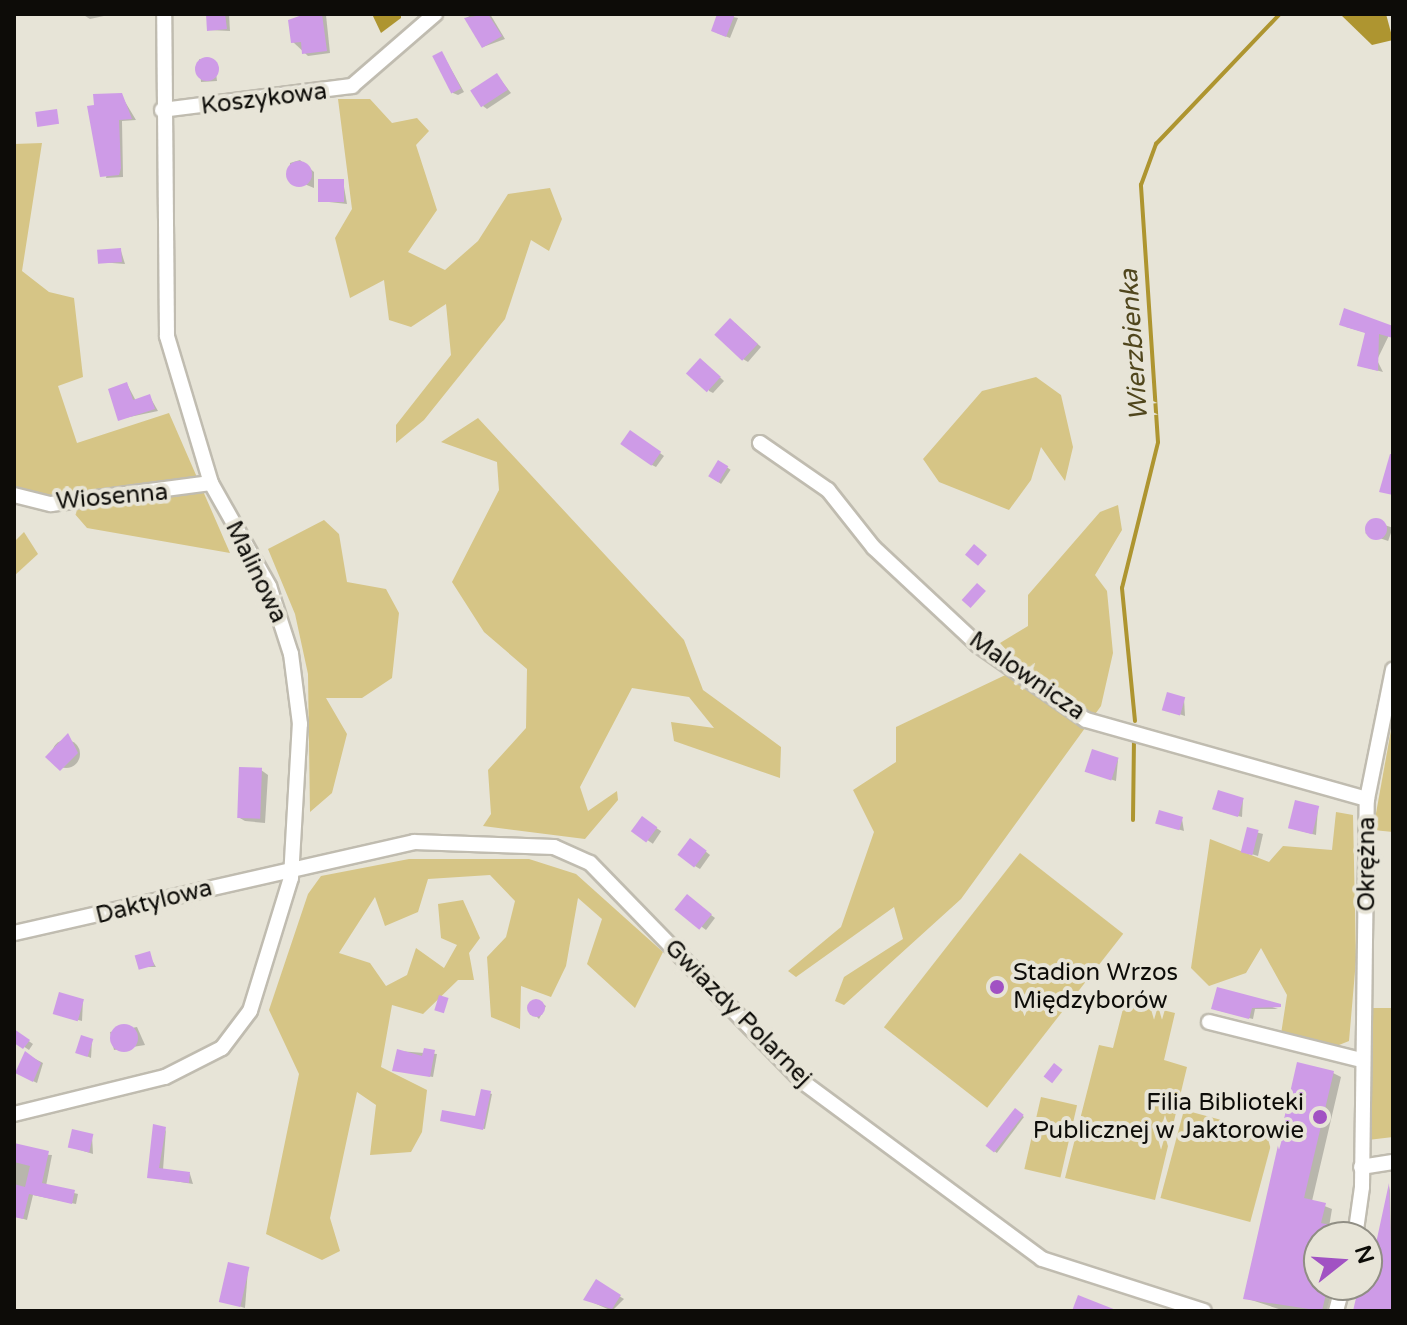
<!DOCTYPE html>
<html>
<head>
<meta charset="utf-8">
<style>
  body { margin:0 }
  #map { position:relative; width:1407px; height:1325px; overflow:hidden; background:#e7e4d7; font-family:"Varela Round",sans-serif }
  div>[style] { position:absolute }
  .green>* { inset:0; background:#d6c586; transform-origin:0 0 }
  .water>* { inset:0; background:#ae9530 }
  .shadow>* { inset:0; background:#0003; transform-origin:0 0 }
  .round { border-radius:50% }
  .stream>* { height:4px; margin:-2px; padding:0 2px; transform-origin:2px; border-radius:2px; background:#ae9530 }
  .building>* { inset:0; background:#ce9be7; transform-origin:0 0 }
  .roads { filter:drop-shadow(2px 0 #c0bcb0) drop-shadow(-2px 0 #c0bcb0) drop-shadow(0 2px #c0bcb0) drop-shadow(0 -2px #c0bcb0) }
  .minor>* { height:14px; margin:-7px; padding:0 7px; transform-origin:7px; border-radius:7px; background:#fff }
  .dots>* { width:22px; height:22px; translate:-50% -50%; box-sizing:border-box; border:4px solid #e7e4d7; border-radius:50% }
  span { translate:-50% -50%; white-space:nowrap; text-align:center; line-height:1.15; -webkit-text-stroke:8px #e7e4d7; paint-order:stroke }
  .street-label { font-size:24px; color:#0d0c08 }
  .poi-label { font-size:24px; color:#0d0c08 }
  .left { translate:0 -50%; text-align:left }
  .right { translate:-100% -50%; text-align:right }
  .water-label { font-size:26px; color:#50461d; font-style:italic }
  .frame { position:absolute; inset:0; border:16px solid #0d0c08; pointer-events:none }
  .north { position:absolute; left:1303px; top:1221px; width:80px; height:80px; box-sizing:border-box; background:#e7e4d7; border:2px solid #908e84; border-radius:50%; rotate:73deg; font-size:22px; font-weight:700; line-height:32px; text-align:center; color:#0d0c08 }
  .north::after { content:''; display:block; margin:auto; width:28px; height:36px; background:#a152c3; clip-path:polygon(50% 0,100% 100%,50% 72%,0 100%) }
</style>
</head>
<body>
<div id="map">
  <div class="green">
    <div style="clip-path:polygon(338px 99px,370px 99px,392px 123px,417px 118px,429px 131px,416px 145px,437px 210px,408px 252px,445px 270px,478px 241px,508px 194px,550px 188px,562px 219px,549px 251px,531px 240px,505px 319px,424px 420px,396px 443px,396px 425px,451px 355px,446px 304px,411px 327px,389px 320px,384px 280px,350px 298px,335px 238px,352px 209px)"></div>
    <div style="clip-path:polygon(42px 143px,22px 271px,49px 292px,74px 298px,83px 377px,58px 386px,77px 443px,169px 413px,230px 553px,87px 528px,61px 498px,14px 486px,14px 144px)"></div>
    <div style="clip-path:polygon(1036px 377px,1061px 395px,1073px 447px,1065px 481px,1041px 447px,1031px 480px,1009px 510px,939px 482px,923px 459px,982px 391px)"></div>
    <div style="clip-path:polygon(478px 418px,684px 640px,703px 690px,781px 747px,780px 778px,674px 741px,671px 722px,714px 728px,689px 697px,632px 688px,580px 787px,588px 811px,617px 791px,618px 800px,585px 839px,483px 826px,491px 814px,488px 770px,526px 728px,527px 669px,484px 632px,452px 582px,499px 490px,497px 462px,441px 442px)"></div>
    <div style="clip-path:polygon(1118px 505px,1122px 530px,1095px 575px,1107px 591px,1113px 653px,1101px 706px,961px 899px,844px 1005px,835px 1001px,844px 977px,903px 939px,894px 907px,796px 977px,788px 971px,841px 927px,874px 832px,853px 790px,896px 762px,896px 727px,1022px 667px,1000px 643px,1028px 626px,1028px 595px,1100px 512px)"></div>
    <div style="clip-path:polygon(324px 520px,339px 534px,347px 582px,386px 589px,399px 613px,392px 678px,362px 698px,326px 698px,347px 734px,332px 793px,310px 812px,308px 674px,295px 614px,268px 549px)"></div>
    <div style="clip-path:polygon(24px 532px,38px 554px,14px 576px,14px 542px)"></div>
    <div style="clip-path:polygon(1393px 719px,1393px 832px,1373px 830px)"></div>
    <div style="clip-path:polygon(1336px 812px,1353px 815px,1356px 960px,1349px 1041px,1334px 1047px,1281px 1034px,1287px 995px,1261px 948px,1246px 973px,1209px 986px,1191px 968px,1210px 839px,1269px 862px,1283px 846px,1332px 850px)"></div>
    <div style="left:1020px;top:853px;width:131px;height:221px;rotate:38deg"></div>
    <div style="clip-path:polygon(409px 859px,529px 859px,576px 874px,663px 952px,635px 1008px,587px 964px,602px 919px,578px 898px,566px 966px,551px 997px,521px 986px,520px 1029px,491px 1017px,487px 957px,506px 937px,515px 901px,490px 875px,428px 879px,418px 912px,385px 926px,375px 897px,339px 953px,370px 963px,386px 986px,407px 975px,416px 948px,444px 968px,457px 945px,441px 938px,438px 904px,463px 900px,480px 938px,469px 953px,474px 980px,458px 980px,423px 1014px,392px 1005px,381px 1067px,427px 1090px,422px 1132px,411px 1152px,370px 1155px,376px 1105px,357px 1092px,330px 1218px,340px 1251px,322px 1260px,266px 1234px,299px 1074px,269px 1010px,308px 894px,321px 876px)"></div>
    <div style="clip-path:polygon(1125px 1001px,1175px 1013px,1164px 1060px,1187px 1067px,1155px 1200px,1065px 1178px,1099px 1045px,1113px 1048px)"></div>
    <div style="clip-path:polygon(1373px 1008px,1393px 1008px,1393px 1137px,1368px 1140px)"></div>
    <div style="left:1041px;top:1097px;width:37px;height:74px;rotate:13deg"></div>
    <div style="left:1184px;top:1110px;width:93px;height:91px;rotate:15deg"></div>
  </div>
  <div class="water">
    <div style="clip-path:polygon(372px 14px,401px 14px,401px 18px,381px 33px)"></div>
    <div style="clip-path:polygon(1340px 14px,1386px 14px,1393px 40px,1372px 45px)"></div>
  </div>
  <div class="shadow">
    <div style="clip-path:polygon(113px 14px,90px 19px,82px 14px)"></div>
    <div style="clip-path:polygon(207px 14px,229px 14px,230px 31px,209px 30px)"></div>
    <div style="clip-path:polygon(316px 14px,326px 15px,330px 53px,308px 56px,293px 42px)"></div>
    <div style="clip-path:polygon(473px 14px,490px 14px,505px 39px,483px 47px,466px 18px)"></div>
    <div style="clip-path:polygon(719px 14px,738px 18px,730px 38px,717px 33px)"></div>
    <div style="clip-path:polygon(442px 53px,464px 92px,458px 95px,453px 93px)"></div>
    <div style="clip-path:polygon(199px 59px,215px 65px,217px 81px,201px 82px)"></div>
    <div style="clip-path:polygon(497px 75px,511px 93px,487px 109px,483px 106px)"></div>
    <div style="clip-path:polygon(121px 95px,136px 120px,122px 121px,123px 177px,106px 178px)"></div>
    <div style="clip-path:polygon(300px 160px,314px 172px,314px 188px,290px 178px,290px 163px)"></div>
    <div style="clip-path:polygon(343px 181px,347px 204px,320px 201px)"></div>
    <div style="clip-path:polygon(121px 251px,125px 264px,99px 262px)"></div>
    <div style="clip-path:polygon(735px 323px,761px 347px,748px 362px,743px 359px)"></div>
    <div style="clip-path:polygon(1346px 327px,1393px 327px,1377px 360px,1383px 372px,1364px 367px,1367px 333px)"></div>
    <div style="clip-path:polygon(705px 363px,724px 381px,713px 393px,709px 391px)"></div>
    <div style="clip-path:polygon(127px 384px,136px 401px,150px 397px,158px 411px,120px 419px)"></div>
    <div style="clip-path:polygon(635px 435px,664px 456px,656px 467px,652px 465px)"></div>
    <div style="left:719px;top:462px;width:14px;height:17px;rotate:34deg"></div>
    <div style="left:1370px;top:520px;width:24px;height:14px;rotate:19deg"></div>
    <div style="clip-path:polygon(1184px 699px,1185px 716px,1164px 709px)"></div>
    <div class="round" style="left:52px;top:740px;width:28px;height:28px"></div>
    <div style="clip-path:polygon(1118px 760px,1116px 781px,1091px 773px)"></div>
    <div style="clip-path:polygon(261px 770px,268px 775px,265px 823px,245px 821px,238px 817px)"></div>
    <div style="clip-path:polygon(1243px 799px,1242px 817px,1219px 811px)"></div>
    <div style="clip-path:polygon(1318px 808px,1316px 835px,1294px 829px)"></div>
    <div style="left:643px;top:819px;width:22px;height:15px;rotate:34deg"></div>
    <div style="clip-path:polygon(1182px 819px,1184px 831px,1161px 824px)"></div>
    <div style="clip-path:polygon(1248px 830px,1263px 834px,1258px 856px,1248px 853px)"></div>
    <div style="clip-path:polygon(695px 843px,710px 855px,700px 869px,695px 866px)"></div>
    <div style="clip-path:polygon(691px 900px,715px 918px,706px 930px,702px 927px)"></div>
    <div style="clip-path:polygon(150px 957px,156px 967px,139px 967px)"></div>
    <div style="clip-path:polygon(1218px 989px,1278px 1009px,1255px 1009px,1253px 1019px,1217px 1010px)"></div>
    <div style="clip-path:polygon(83px 1000px,82px 1021px,60px 1015px)"></div>
    <div style="clip-path:polygon(536px 1000px,546px 1006px,539px 1019px,530px 1010px)"></div>
    <div style="clip-path:polygon(137px 1027px,145px 1045px,114px 1050px,110px 1032px)"></div>
    <div style="clip-path:polygon(14px 1031px,33px 1044px,29px 1050px,14px 1040px)"></div>
    <div style="clip-path:polygon(92px 1041px,91px 1058px,82px 1054px)"></div>
    <div style="clip-path:polygon(399px 1051px,437px 1054px,433px 1077px,394px 1070px)"></div>
    <div style="clip-path:polygon(26px 1054px,43px 1063px,37px 1083px,17px 1073px)"></div>
    <div style="clip-path:polygon(1333px 1073px,1341px 1077px,1312px 1201px,1332px 1209px,1329px 1227px,1346px 1233px,1319px 1237px,1319px 1285px,1336px 1285px,1330px 1311px,1285px 1311px,1245px 1298px)"></div>
    <div style="clip-path:polygon(482px 1091px,492px 1094px,485px 1129px,443px 1121px,477px 1119px)"></div>
    <div style="left:1016px;top:1111px;width:10px;height:45px;rotate:37deg"></div>
    <div style="clip-path:polygon(166px 1129px,163px 1170px,190px 1174px,193px 1184px,149px 1177px)"></div>
    <div style="clip-path:polygon(92px 1136px,93px 1154px,71px 1147px)"></div>
    <div style="clip-path:polygon(14px 1153px,52px 1155px,46px 1186px,78px 1194px,76px 1204px,33px 1195px,27px 1220px,14px 1216px)"></div>
    <div style="clip-path:polygon(1390px 1186px,1393px 1311px,1355px 1311px,1361px 1285px,1367px 1285px)"></div>
    <div style="clip-path:polygon(248px 1269px,245px 1308px,222px 1301px)"></div>
    <div style="clip-path:polygon(596px 1282px,624px 1299px,612px 1311px,585px 1299px)"></div>
  </div>
  <div class="stream">
    <div style="left:1135px;top:721px;width:134px;rotate:-95.6deg"></div>
    <div style="left:1122px;top:588px;width:150px;rotate:-76.1deg"></div>
    <div style="left:1158px;top:442px;width:258px;rotate:-93.8deg"></div>
    <div style="left:1141px;top:185px;width:44px;rotate:-69.9deg"></div>
    <div style="left:1156px;top:144px;width:180px;rotate:-46.4deg"></div>
    <div style="left:1133px;top:820px;width:78px;rotate:-89.3deg"></div>
  </div>
  <div class="building">
    <div style="clip-path:polygon(206px 14px,225px 14px,227px 29px,207px 31px)"></div>
    <div style="clip-path:polygon(305px 14px,322px 14px,327px 51px,302px 54px,301px 42px,291px 43px,288px 20px)"></div>
    <div style="clip-path:polygon(488px 14px,502px 36px,482px 48px,464px 18px)"></div>
    <div style="clip-path:polygon(717px 14px,735px 14px,726px 37px,711px 31px)"></div>
    <div style="left:442px;top:51px;width:42px;height:11px;rotate:63deg"></div>
    <div class="round" style="left:195px;top:57px;width:24px;height:24px"></div>
    <div style="left:497px;top:73px;width:20px;height:32px;rotate:57deg"></div>
    <div style="clip-path:polygon(122px 93px,132px 119px,119px 120px,121px 168px,119px 175px,100px 177px,87px 106px,94px 105px,93px 94px)"></div>
    <div style="left:57px;top:109px;width:15px;height:22px;rotate:82deg"></div>
    <div class="round" style="left:286px;top:161px;width:26px;height:26px"></div>
    <div style="left:318px;top:179px;width:26px;height:23px"></div>
    <div style="left:121px;top:248px;width:14px;height:24px;rotate:86deg"></div>
    <div style="clip-path:polygon(1344px 308px,1393px 326px,1393px 338px,1379px 334px,1378px 371px,1357px 366px,1365px 333px,1339px 325px)"></div>
    <div style="left:730px;top:318px;width:38px;height:23px;rotate:43deg"></div>
    <div style="left:700px;top:358px;width:28px;height:21px;rotate:42deg"></div>
    <div style="clip-path:polygon(127px 382px,133px 400px,150px 394px,155px 409px,118px 421px,108px 389px)"></div>
    <div style="left:630px;top:430px;width:38px;height:17px;rotate:35deg"></div>
    <div style="clip-path:polygon(1390px 454px,1393px 454px,1393px 495px,1379px 492px)"></div>
    <div style="left:718px;top:460px;width:12px;height:19px;rotate:31deg"></div>
    <div class="round" style="left:1365px;top:518px;width:22px;height:22px"></div>
    <div style="left:974px;top:544px;width:17px;height:14px;rotate:40deg"></div>
    <div style="left:977px;top:583px;width:12px;height:23px;rotate:42deg"></div>
    <div style="left:1167px;top:692px;width:19px;height:19px;rotate:16deg"></div>
    <div style="clip-path:polygon(68px 733px,78px 753px,60px 771px,45px 757px)"></div>
    <div style="left:1092px;top:749px;width:28px;height:24px;rotate:18deg"></div>
    <div style="left:239px;top:767px;width:23px;height:51px;rotate:2deg"></div>
    <div style="left:1218px;top:790px;width:27px;height:20px;rotate:17deg"></div>
    <div style="left:1295px;top:800px;width:25px;height:29px;rotate:14deg"></div>
    <div style="left:1159px;top:810px;width:25px;height:14px;rotate:16deg"></div>
    <div style="left:642px;top:816px;width:19px;height:19px;rotate:36deg"></div>
    <div style="left:1247px;top:827px;width:12px;height:26px;rotate:14deg"></div>
    <div style="left:690px;top:838px;width:21px;height:21px;rotate:37deg"></div>
    <div style="left:687px;top:894px;width:32px;height:20px;rotate:39deg"></div>
    <div style="left:150px;top:951px;width:15px;height:16px;rotate:74deg"></div>
    <div style="clip-path:polygon(1217px 987px,1281px 1004px,1281px 1007px,1252px 1008px,1249px 1019px,1211px 1009px)"></div>
    <div style="left:59px;top:992px;width:26px;height:23px;rotate:16deg"></div>
    <div style="left:439px;top:995px;width:10px;height:16px;rotate:17deg"></div>
    <div class="round" style="left:527px;top:999px;width:18px;height:18px"></div>
    <div class="round" style="left:110px;top:1024px;width:28px;height:28px"></div>
    <div style="clip-path:polygon(14px 1029px,30px 1040px,23px 1049px,14px 1043px)"></div>
    <div style="left:81px;top:1035px;width:13px;height:19px;rotate:18deg"></div>
    <div style="clip-path:polygon(424px 1048px,435px 1050px,430px 1077px,392px 1071px,397px 1049px,422px 1056px)"></div>
    <div style="clip-path:polygon(25px 1051px,41px 1063px,33px 1082px,15px 1073px)"></div>
    <div style="clip-path:polygon(1297px 1062px,1334px 1071px,1304px 1198px,1326px 1203px,1321px 1223px,1339px 1227px,1337px 1237px,1319px 1237px,1319px 1285px,1328px 1285px,1322px 1311px,1243px 1299px)"></div>
    <div style="left:1054px;top:1063px;width:11px;height:17px;rotate:38deg"></div>
    <div style="clip-path:polygon(481px 1089px,491px 1091px,483px 1130px,440px 1121px,442px 1110px,475px 1116px)"></div>
    <div style="left:1015px;top:1108px;width:11px;height:48px;rotate:38deg"></div>
    <div style="clip-path:polygon(153px 1124px,166px 1127px,159px 1168px,190px 1172px,189px 1183px,147px 1178px)"></div>
    <div style="left:72px;top:1129px;width:22px;height:19px;rotate:13deg"></div>
    <div style="clip-path:polygon(14px 1143px,49px 1151px,42px 1183px,75px 1190px,72px 1204px,29px 1194px,23px 1219px,14px 1217px,14px 1184px,25px 1187px,30px 1166px,14px 1162px)"></div>
    <div style="clip-path:polygon(1389px 1183px,1393px 1311px,1353px 1311px,1359px 1285px,1367px 1285px)"></div>
    <div style="left:228px;top:1262px;width:22px;height:41px;rotate:13deg"></div>
    <div style="clip-path:polygon(596px 1279px,621px 1295px,612px 1309px,583px 1300px)"></div>
    <div style="clip-path:polygon(1078px 1295px,1116px 1310px,1116px 1311px,1072px 1311px)"></div>
  </div>
  <div class="roads">
    <div class="minor">
      <div style="left:162px;top:110px;width:192px;rotate:-7.2deg"></div>
      <div style="left:352px;top:86px;width:110px;rotate:-40.9deg"></div>
      <div style="left:760px;top:443px;width:83px;rotate:34.7deg"></div>
      <div style="left:828px;top:490px;width:74px;rotate:51.6deg"></div>
      <div style="left:874px;top:548px;width:142px;rotate:43deg"></div>
      <div style="left:978px;top:645px;width:131px;rotate:34.8deg"></div>
      <div style="left:1086px;top:720px;width:292px;rotate:15.7deg"></div>
      <div style="left:14px;top:495px;width:38px;rotate:14deg"></div>
      <div style="left:51px;top:504px;width:161px;rotate:-7.5deg"></div>
      <div style="left:14px;top:933px;width:410px;rotate:-12.8deg"></div>
      <div style="left:414px;top:842px;width:140px;rotate:2deg"></div>
      <div style="left:554px;top:847px;width:39px;rotate:24deg"></div>
      <div style="left:590px;top:863px;width:305px;rotate:45.8deg"></div>
      <div style="left:803px;top:1082px;width:297px;rotate:36.5deg"></div>
      <div style="left:1042px;top:1259px;width:170px;rotate:17.8deg"></div>
      <div style="left:1209px;top:1022px;width:157px;rotate:14deg"></div>
      <div style="left:14px;top:1114px;width:155px;rotate:-13.8deg"></div>
      <div style="left:165px;top:1077px;width:64px;rotate:-27deg"></div>
      <div style="left:222px;top:1048px;width:46px;rotate:-52.9deg"></div>
      <div style="left:250px;top:1011px;width:139px;rotate:-72.9deg"></div>
      <div style="left:291px;top:878px;width:154px;rotate:-86.7deg"></div>
      <div style="left:300px;top:724px;width:71px;rotate:-97.3deg"></div>
      <div style="left:291px;top:654px;width:71px;rotate:-107.9deg"></div>
      <div style="left:269px;top:586px;width:118px;rotate:-119.4deg"></div>
      <div style="left:211px;top:483px;width:153px;rotate:-106.7deg"></div>
      <div style="left:167px;top:336px;width:322px;rotate:-90.5deg"></div>
      <div style="left:1361px;top:1167px;width:32px;rotate:-9deg"></div>
      <div style="left:1355px;top:1237px;width:50px;rotate:-82deg"></div>
      <div style="left:1362px;top:1187px;width:388px;rotate:-89.3deg"></div>
      <div style="left:1367px;top:799px;width:132px;rotate:-78.6deg"></div>
      <div style="left:1336px;top:1311px;width:27px;rotate:-75deg"></div>
    </div>
  </div>
  <div class="dots">
    <div style="left:997px;top:987px;background:#a152c3"></div>
    <div style="left:1320px;top:1117px;background:#a152c3"></div>
  </div>
  <div class="street-label">
    <span style="left:264px;top:99px;rotate:-7deg">Koszykowa</span>
    <span style="left:112px;top:497px;rotate:-5deg">Wiosenna</span>
    <span style="left:256px;top:572px;rotate:64deg">Malinowa</span>
    <span style="left:1027px;top:676px;rotate:35deg">Malownicza</span>
    <span style="left:1367px;top:864px;rotate:-90deg">Okrężna</span>
    <span style="left:154px;top:902px;rotate:-14deg">Daktylowa</span>
    <span style="left:738px;top:1013px;rotate:45deg">Gwiazdy Polarnej</span>
  </div>
  <div class="poi-label">
    <span class="left" style="left:1013px;top:987px">Stadion Wrzos<br>Międzyborów</span>
    <span class="right" style="left:1304px;top:1117px">Filia Biblioteki<br>Publicznej w Jaktorowie</span>
  </div>
  <div class="water-label">
    <span style="left:1134px;top:345px;rotate:-94deg">Wierzbienka</span>
  </div>
  <div class="frame"></div>
  <div class="north">N</div>
</div>
</body>
</html>
